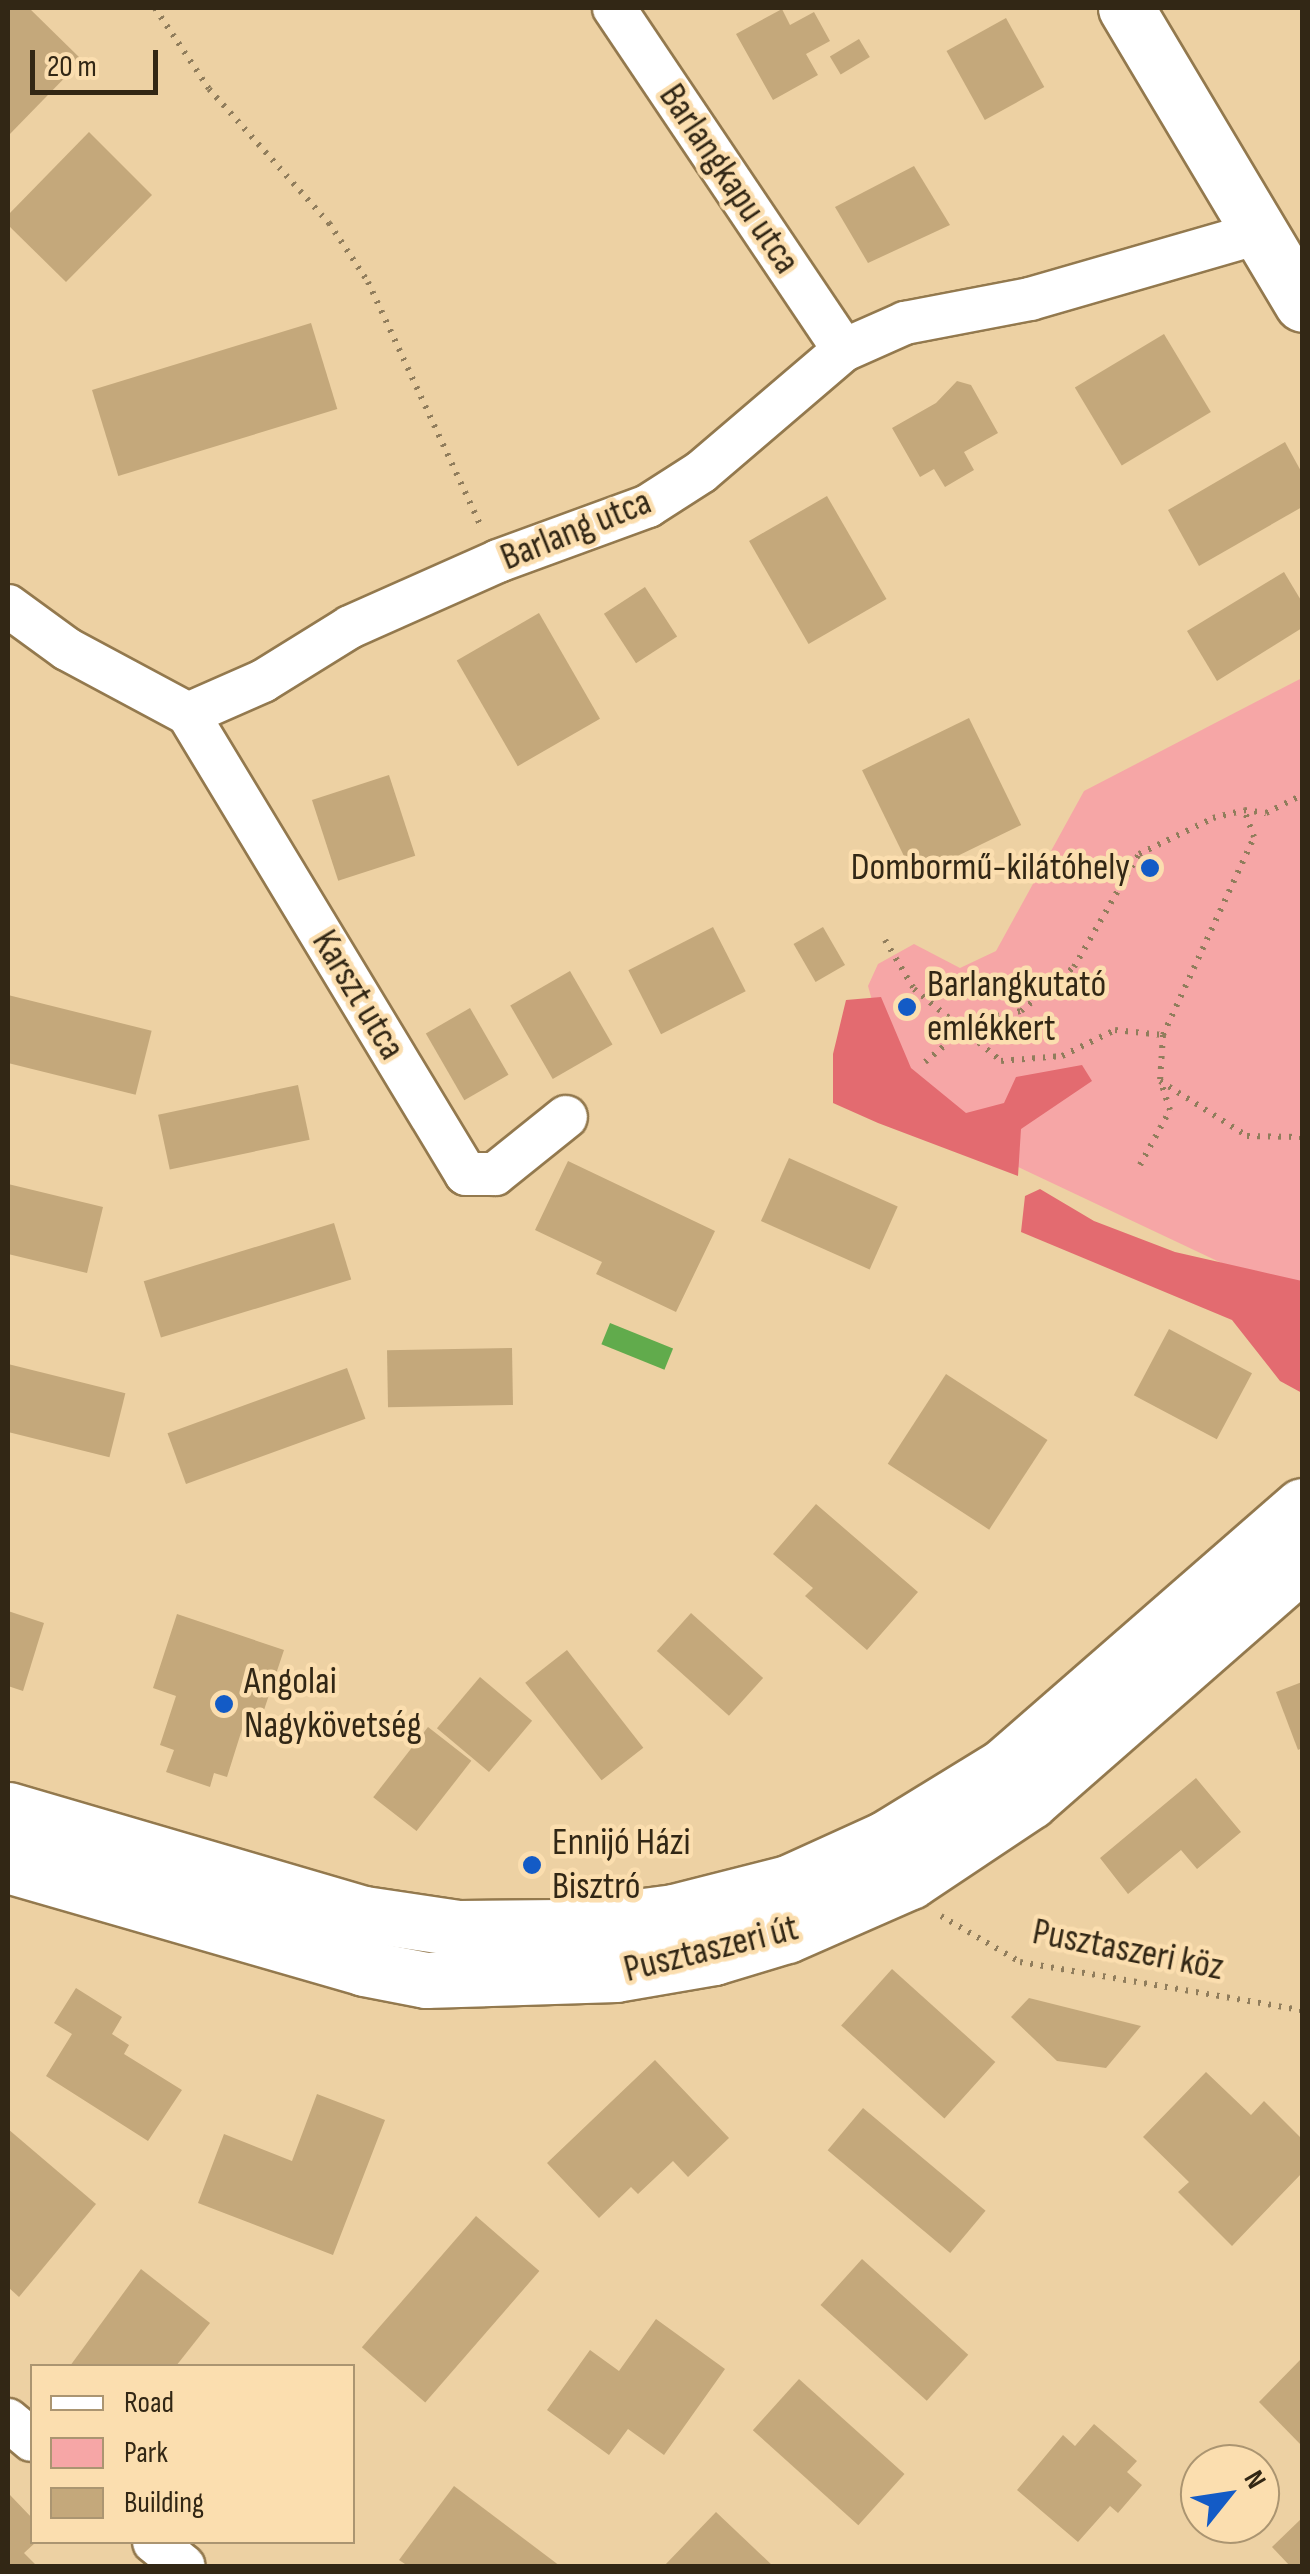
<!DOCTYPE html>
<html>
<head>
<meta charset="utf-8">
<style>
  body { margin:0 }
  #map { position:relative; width:1310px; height:2574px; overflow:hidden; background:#edd1a3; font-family:"Sofia Sans Condensed",sans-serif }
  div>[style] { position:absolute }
  .green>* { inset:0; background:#f6a6a6 }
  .forest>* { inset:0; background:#e36b70 }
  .water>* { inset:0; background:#61ab4c; transform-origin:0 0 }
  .building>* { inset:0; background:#c4a87b; transform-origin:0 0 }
  .path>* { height:6px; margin-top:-3px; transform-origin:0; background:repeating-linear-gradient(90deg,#907d5c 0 2.5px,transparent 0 10.5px) }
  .roads { filter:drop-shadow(2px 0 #93794e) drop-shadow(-2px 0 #93794e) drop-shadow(0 2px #93794e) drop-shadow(0 -2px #93794e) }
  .street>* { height:42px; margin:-21px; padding:0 21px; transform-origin:21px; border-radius:21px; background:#fff }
  .secondary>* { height:55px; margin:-27.5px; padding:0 27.5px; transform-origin:27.5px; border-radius:27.5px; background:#fff }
  .dots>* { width:28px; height:28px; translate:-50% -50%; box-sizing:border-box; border:5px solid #fbdeaf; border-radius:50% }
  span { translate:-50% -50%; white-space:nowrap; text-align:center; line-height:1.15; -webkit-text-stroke:9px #fbdeaf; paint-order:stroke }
  .street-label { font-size:38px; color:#322715 }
  .poi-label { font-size:38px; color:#322715 }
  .right { translate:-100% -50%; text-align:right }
  .left { translate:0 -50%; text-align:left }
  .frame { position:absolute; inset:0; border:10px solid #322715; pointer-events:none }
  .legend { position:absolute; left:30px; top:2364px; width:325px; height:180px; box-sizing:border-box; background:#fbdeaf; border:2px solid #ab9571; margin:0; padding:12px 18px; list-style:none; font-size:30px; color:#322715 }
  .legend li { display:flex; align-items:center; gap:20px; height:50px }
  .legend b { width:50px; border:2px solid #ab9571 }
  .north { position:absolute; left:1180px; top:2444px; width:100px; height:100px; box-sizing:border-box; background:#fbdeaf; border:2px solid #ab9571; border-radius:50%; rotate:60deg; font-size:28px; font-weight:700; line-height:40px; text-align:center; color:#322715 }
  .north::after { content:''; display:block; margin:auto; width:35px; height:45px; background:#135bc6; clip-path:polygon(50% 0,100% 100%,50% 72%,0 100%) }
  .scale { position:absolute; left:30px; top:50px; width:128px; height:45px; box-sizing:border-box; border:5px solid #322715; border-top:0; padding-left:12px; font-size:30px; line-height:35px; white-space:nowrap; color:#322715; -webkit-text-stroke:8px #fbdeaf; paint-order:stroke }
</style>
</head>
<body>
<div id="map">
  <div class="green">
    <div style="clip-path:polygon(1302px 678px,1302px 1301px,995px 1156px,892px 1073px,868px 986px,878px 964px,914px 944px,960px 968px,996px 951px,1084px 791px)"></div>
  </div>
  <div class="forest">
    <div style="clip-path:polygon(881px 997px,911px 1068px,966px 1113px,1004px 1103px,1016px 1077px,1082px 1065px,1092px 1081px,1021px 1129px,1018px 1176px,878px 1123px,833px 1103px,833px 1054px,846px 1000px)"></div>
    <div style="clip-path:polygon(1040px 1189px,1094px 1221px,1175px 1252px,1302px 1281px,1302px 1393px,1280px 1381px,1232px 1320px,1021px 1232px,1025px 1196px)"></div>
  </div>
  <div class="water">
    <div style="left:610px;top:1323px;width:68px;height:23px;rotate:22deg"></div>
  </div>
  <div class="building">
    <div style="clip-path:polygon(8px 8px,29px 8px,82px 60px,8px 136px)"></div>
    <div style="clip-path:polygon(782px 9px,790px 25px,814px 12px,830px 41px,806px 54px,818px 75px,773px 100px,736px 34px)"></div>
    <div style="left:1006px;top:18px;width:79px;height:68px;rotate:61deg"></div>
    <div style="left:859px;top:39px;width:21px;height:34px;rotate:59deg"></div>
    <div style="clip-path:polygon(89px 132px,152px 195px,66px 282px,8px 225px,8px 215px)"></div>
    <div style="clip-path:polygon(914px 166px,950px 225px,868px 263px,835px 207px)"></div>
    <div style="left:311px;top:323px;width:90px;height:229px;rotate:73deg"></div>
    <div style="left:1164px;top:334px;width:91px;height:104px;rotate:59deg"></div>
    <div style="clip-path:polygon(957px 381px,971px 385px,998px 433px,964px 452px,974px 470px,945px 487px,934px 469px,920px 477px,892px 428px,936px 403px)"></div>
    <div style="clip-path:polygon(1285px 442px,1302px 473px,1302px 507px,1199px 566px,1168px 510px)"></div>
    <div style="left:827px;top:496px;width:119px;height:90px;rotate:60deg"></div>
    <div style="clip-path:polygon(1284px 572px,1302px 602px,1302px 628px,1217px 681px,1187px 631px)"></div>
    <div style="left:645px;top:587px;width:59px;height:49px;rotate:57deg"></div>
    <div style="left:539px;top:613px;width:122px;height:95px;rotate:60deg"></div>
    <div style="left:969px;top:718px;width:119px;height:119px;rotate:64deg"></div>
    <div style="left:389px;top:775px;width:85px;height:81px;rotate:72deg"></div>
    <div style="left:713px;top:927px;width:72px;height:95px;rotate:63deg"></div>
    <div style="left:823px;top:927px;width:44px;height:34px;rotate:60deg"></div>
    <div style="left:570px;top:971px;width:85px;height:69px;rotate:60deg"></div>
    <div style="left:8px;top:995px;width:148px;height:66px;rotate:14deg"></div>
    <div style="left:470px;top:1008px;width:77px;height:51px;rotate:60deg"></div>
    <div style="left:298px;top:1085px;width:56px;height:143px;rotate:78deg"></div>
    <div style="left:789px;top:1158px;width:119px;height:69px;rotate:24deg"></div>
    <div style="clip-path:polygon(568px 1161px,715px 1231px,676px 1312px,596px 1274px,602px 1262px,535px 1230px)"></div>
    <div style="clip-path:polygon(8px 1184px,103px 1207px,87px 1273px,8px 1254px)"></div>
    <div style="left:334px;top:1223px;width:59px;height:199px;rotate:73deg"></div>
    <div style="left:1169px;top:1329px;width:94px;height:75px;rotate:28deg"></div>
    <div style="left:512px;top:1348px;width:57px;height:125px;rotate:89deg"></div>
    <div style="left:8px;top:1364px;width:121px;height:66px;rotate:14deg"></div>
    <div style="left:347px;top:1368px;width:54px;height:191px;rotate:70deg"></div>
    <div style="left:946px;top:1374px;width:121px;height:107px;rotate:33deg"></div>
    <div style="clip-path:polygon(816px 1504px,918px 1592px,867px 1650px,805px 1596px,813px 1588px,773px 1554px)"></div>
    <div style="clip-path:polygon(8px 1611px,44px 1623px,23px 1691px,8px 1686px)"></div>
    <div style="left:691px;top:1613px;width:97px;height:51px;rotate:42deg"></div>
    <div style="clip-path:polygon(177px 1614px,284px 1650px,258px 1728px,244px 1723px,227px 1777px,214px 1773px,210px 1787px,166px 1772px,174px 1750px,160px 1745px,176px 1696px,153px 1688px)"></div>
    <div style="left:567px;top:1650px;width:124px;height:53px;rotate:52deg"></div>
    <div style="left:480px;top:1677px;width:68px;height:67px;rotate:40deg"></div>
    <div style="clip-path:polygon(1302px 1682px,1302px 1748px,1298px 1750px,1276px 1692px)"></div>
    <div style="left:428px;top:1727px;width:55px;height:89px;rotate:38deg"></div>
    <div style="clip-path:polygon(1196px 1778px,1241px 1832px,1197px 1869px,1181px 1850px,1128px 1894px,1100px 1858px)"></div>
    <div style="left:892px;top:1969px;width:139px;height:76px;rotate:42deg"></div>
    <div style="clip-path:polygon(76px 1988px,122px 2017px,112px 2034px,129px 2045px,124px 2054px,182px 2090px,148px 2141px,46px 2076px,72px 2034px,54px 2023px)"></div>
    <div style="clip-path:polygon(1029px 1998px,1141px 2026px,1106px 2068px,1057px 2061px,1011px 2017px)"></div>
    <div style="clip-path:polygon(655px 2060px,729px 2138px,688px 2177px,673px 2161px,638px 2194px,631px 2187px,599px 2218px,547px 2163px)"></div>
    <div style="clip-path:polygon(1206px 2072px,1251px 2115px,1264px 2101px,1302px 2139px,1302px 2173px,1232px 2246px,1178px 2192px,1189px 2182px,1143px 2137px)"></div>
    <div style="clip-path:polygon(317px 2094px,385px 2120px,333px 2255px,198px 2203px,224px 2134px,292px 2161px)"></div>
    <div style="left:863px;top:2108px;width:160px;height:55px;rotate:40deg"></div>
    <div style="clip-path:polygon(8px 2129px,96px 2204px,19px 2297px,8px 2287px)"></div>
    <div style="left:476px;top:2216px;width:84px;height:174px;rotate:41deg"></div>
    <div style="left:862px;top:2259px;width:143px;height:62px;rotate:42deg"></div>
    <div style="clip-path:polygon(141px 2269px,210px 2323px,176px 2366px,70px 2366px)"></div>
    <div style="clip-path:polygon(656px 2319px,725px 2369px,664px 2455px,628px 2429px,609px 2455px,547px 2410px,590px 2350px,619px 2371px)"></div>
    <div style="clip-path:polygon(1302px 2358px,1302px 2446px,1259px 2402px)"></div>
    <div style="left:799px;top:2379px;width:142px;height:69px;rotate:42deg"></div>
    <div style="clip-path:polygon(1094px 2424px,1137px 2461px,1127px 2472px,1142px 2485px,1118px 2513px,1110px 2506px,1078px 2542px,1017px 2490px,1063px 2435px,1075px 2446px)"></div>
    <div style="clip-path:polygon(454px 2486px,560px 2566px,408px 2566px,399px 2560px)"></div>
    <div style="clip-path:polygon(10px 2495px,32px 2518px,36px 2542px,24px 2553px,37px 2566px,8px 2566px)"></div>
    <div style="clip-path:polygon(716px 2512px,773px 2566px,664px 2566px)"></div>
    <div style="clip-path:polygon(1302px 2518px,1302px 2566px,1290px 2566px,1272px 2547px)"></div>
  </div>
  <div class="path">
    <div style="left:155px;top:8px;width:97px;rotate:56.3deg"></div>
    <div style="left:209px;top:89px;width:180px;rotate:48.2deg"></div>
    <div style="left:329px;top:223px;width:71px;rotate:56.5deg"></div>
    <div style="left:368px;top:282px;width:267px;rotate:65.2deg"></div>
    <div style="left:885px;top:940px;width:57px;rotate:59.4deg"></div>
    <div style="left:914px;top:989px;width:113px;rotate:39.6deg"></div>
    <div style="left:1001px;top:1061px;width:61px;rotate:-4.7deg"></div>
    <div style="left:1062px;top:1056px;width:59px;rotate:-26.1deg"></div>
    <div style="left:1115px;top:1030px;width:48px;rotate:5.9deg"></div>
    <div style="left:1163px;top:1035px;width:46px;rotate:93.7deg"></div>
    <div style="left:1160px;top:1081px;width:103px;rotate:32.3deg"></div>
    <div style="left:1247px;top:1136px;width:55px;rotate:1deg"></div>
    <div style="left:956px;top:1025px;width:66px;rotate:-12.2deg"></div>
    <div style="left:1021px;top:1011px;width:69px;rotate:-39.7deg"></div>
    <div style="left:1074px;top:967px;width:130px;rotate:-60.1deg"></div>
    <div style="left:1139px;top:854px;width:82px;rotate:-25.9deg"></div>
    <div style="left:1213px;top:818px;width:32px;rotate:-14deg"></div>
    <div style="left:1244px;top:810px;width:22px;rotate:8deg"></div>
    <div style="left:1266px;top:813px;width:40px;rotate:-26.6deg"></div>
    <div style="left:1163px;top:1035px;width:218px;rotate:-65.3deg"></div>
    <div style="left:1254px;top:837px;width:29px;rotate:-110deg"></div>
    <div style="left:925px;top:1062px;width:48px;rotate:-40deg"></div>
    <div style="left:1140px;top:1165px;width:63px;rotate:-61.4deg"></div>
    <div style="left:1170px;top:1110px;width:29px;rotate:-108deg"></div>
    <div style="left:941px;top:1916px;width:91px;rotate:30.2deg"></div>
    <div style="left:1020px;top:1962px;width:286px;rotate:9.7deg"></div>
  </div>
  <div class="roads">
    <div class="street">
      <div style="left:614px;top:8px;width:412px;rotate:56.1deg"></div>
      <div style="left:8px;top:606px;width:73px;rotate:36.1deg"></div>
      <div style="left:67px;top:649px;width:137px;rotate:28.2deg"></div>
      <div style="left:188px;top:714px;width:82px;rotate:-23.7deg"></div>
      <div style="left:263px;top:681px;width:102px;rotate:-31.8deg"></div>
      <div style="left:350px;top:627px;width:162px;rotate:-24deg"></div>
      <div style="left:498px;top:561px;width:160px;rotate:-20.1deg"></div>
      <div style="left:648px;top:506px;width:63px;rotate:-32.7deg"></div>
      <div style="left:701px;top:472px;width:188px;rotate:-40.5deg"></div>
      <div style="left:844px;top:350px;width:67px;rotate:-23.9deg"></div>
      <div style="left:905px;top:323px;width:127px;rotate:-10.9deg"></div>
      <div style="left:1030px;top:299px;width:241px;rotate:-16.1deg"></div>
      <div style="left:188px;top:714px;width:537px;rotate:58.85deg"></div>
      <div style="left:466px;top:1174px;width:29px"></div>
      <div style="left:495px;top:1174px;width:91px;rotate:-38.8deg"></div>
      <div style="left:8px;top:2420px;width:31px;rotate:40deg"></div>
      <div style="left:154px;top:2542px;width:38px;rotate:39deg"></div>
    </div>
    <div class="secondary">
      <div style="left:1126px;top:8px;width:344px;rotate:59.2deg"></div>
      <div style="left:8px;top:1810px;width:371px;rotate:16.3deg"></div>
      <div style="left:364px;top:1914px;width:95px;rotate:8.5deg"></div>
      <div style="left:458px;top:1928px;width:103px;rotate:-0.6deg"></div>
      <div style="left:561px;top:1927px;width:114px;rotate:-7.6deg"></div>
      <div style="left:674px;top:1912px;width:118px;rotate:-14.3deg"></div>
      <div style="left:788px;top:1883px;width:107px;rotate:-24.4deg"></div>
      <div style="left:885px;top:1839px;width:140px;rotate:-31.5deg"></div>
      <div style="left:1004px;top:1766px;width:395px;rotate:-41.1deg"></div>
      <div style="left:8px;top:1865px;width:371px;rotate:16.1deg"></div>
      <div style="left:364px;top:1968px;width:63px;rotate:11deg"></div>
      <div style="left:426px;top:1980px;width:190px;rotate:-1.8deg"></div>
      <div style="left:616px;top:1974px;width:99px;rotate:-9.8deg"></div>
      <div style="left:714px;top:1957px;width:76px;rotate:-16.8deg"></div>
      <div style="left:787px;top:1935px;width:134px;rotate:-23.7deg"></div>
      <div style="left:910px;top:1881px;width:144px;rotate:-33.7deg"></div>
      <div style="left:1030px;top:1801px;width:361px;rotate:-41.2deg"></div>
    </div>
  </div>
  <div class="dots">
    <div style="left:1150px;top:868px;background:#135bc6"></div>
    <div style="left:907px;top:1007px;background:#135bc6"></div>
    <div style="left:224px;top:1704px;background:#135bc6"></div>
    <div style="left:532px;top:1865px;background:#135bc6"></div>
  </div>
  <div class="street-label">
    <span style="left:729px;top:179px;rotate:56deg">Barlangkapu utca</span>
    <span style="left:576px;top:530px;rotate:-22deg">Barlang utca</span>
    <span style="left:358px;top:995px;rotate:59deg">Karszt utca</span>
    <span style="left:711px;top:1949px;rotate:-14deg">Pusztaszeri út</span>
    <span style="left:1128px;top:1950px;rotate:11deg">Pusztaszeri köz</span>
  </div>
  <div class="poi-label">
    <span class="right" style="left:1130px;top:868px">Dombormű-kilátóhely</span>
    <span class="left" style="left:927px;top:1007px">Barlangkutató<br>emlékkert</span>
    <span class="left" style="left:244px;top:1704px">Angolai<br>Nagykövetség</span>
    <span class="left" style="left:552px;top:1865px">Ennijó Házi<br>Bisztró</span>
  </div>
  <div class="frame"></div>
  <ul class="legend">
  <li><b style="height:12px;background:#fff"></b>Road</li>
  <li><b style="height:28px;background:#f6a6a6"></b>Park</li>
  <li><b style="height:28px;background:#c4a87b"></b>Building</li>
  </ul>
  <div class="north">N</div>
  <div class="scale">20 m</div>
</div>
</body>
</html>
